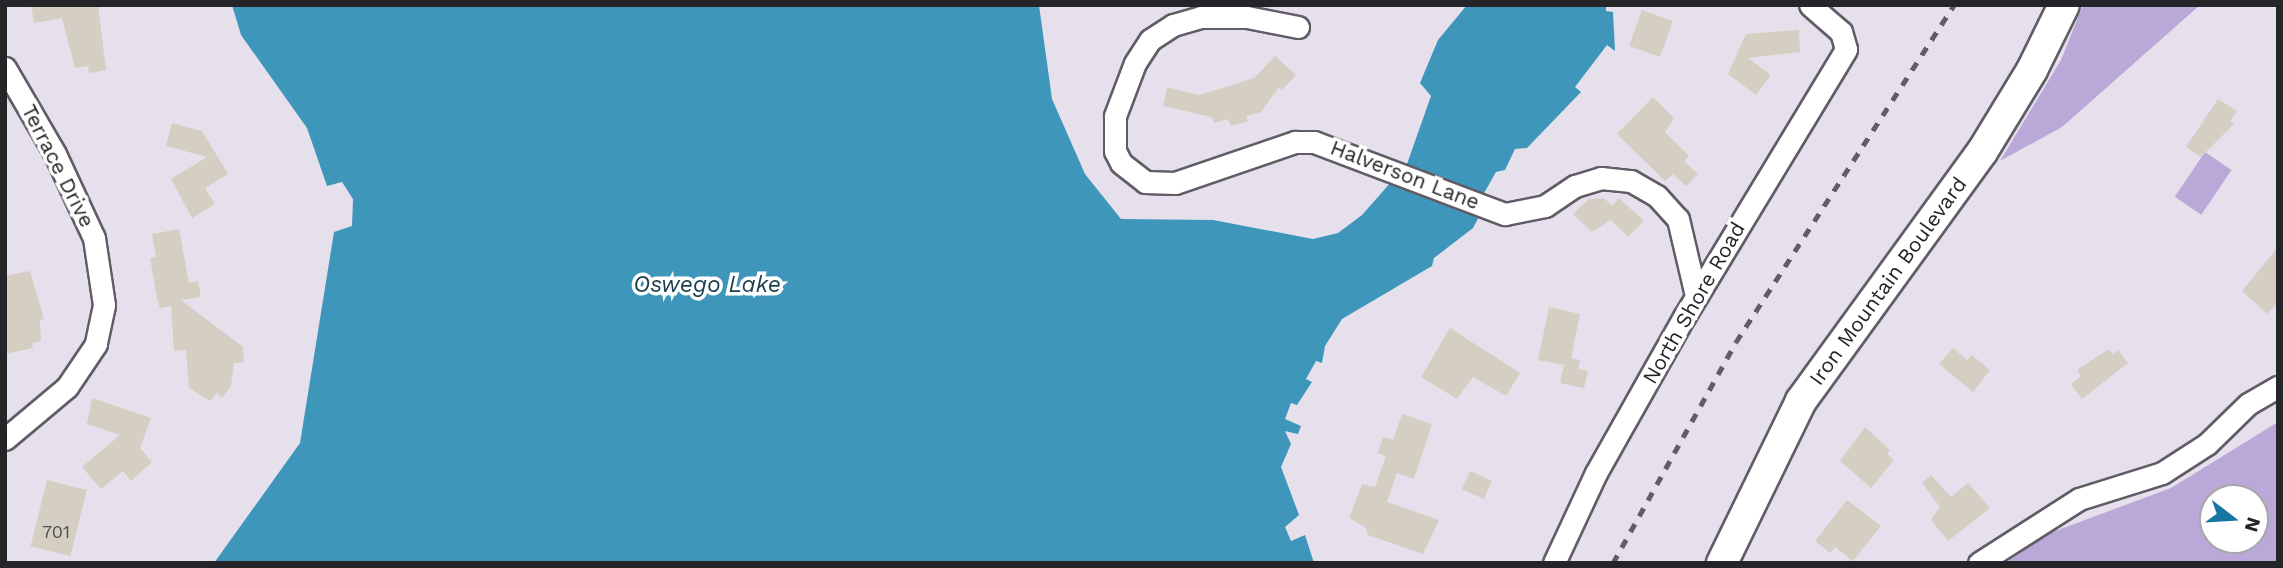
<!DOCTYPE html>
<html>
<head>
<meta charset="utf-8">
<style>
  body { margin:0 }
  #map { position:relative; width:2283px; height:568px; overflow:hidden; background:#e5e0ec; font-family:"Work Sans",sans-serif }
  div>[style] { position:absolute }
  .green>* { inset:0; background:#baa8d8; transform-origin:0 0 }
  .water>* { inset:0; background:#3f96bb }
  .building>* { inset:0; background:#d5cec3; transform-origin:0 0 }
  .roads { filter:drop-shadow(2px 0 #605d67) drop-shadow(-2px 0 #605d67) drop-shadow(0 2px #605d67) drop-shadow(0 -2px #605d67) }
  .street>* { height:21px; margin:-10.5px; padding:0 10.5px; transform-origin:10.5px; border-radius:10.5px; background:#fff }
  .secondary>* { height:30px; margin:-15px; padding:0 15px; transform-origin:15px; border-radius:15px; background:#fff }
  .rail>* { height:5px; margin-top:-2.5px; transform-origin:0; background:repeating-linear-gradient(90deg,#605e64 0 9px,transparent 0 18px) }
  span { translate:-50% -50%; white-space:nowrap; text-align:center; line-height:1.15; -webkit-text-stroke:7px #fff; paint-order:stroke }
  .number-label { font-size:18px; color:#514e4f }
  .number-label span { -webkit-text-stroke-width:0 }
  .street-label { font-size:21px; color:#252428 }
  .water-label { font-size:23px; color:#183e4f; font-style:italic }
  .frame { position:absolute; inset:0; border:7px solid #252428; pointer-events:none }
  .north { position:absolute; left:2199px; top:484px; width:70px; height:70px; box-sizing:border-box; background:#fff; border:2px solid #a8a7a9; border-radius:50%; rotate:107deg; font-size:19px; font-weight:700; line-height:28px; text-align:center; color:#252428 }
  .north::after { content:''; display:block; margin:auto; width:24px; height:32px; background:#1675a3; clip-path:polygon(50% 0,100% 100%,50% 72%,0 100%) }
</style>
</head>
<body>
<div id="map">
  <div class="green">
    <div style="clip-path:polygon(2083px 5px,2200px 5px,2062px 127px,2000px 161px,2061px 60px)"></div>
    <div style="left:2205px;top:152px;width:32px;height:54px;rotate:34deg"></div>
    <div style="clip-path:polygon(evenodd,2278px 422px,2278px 563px,2006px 563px,2050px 533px,2171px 488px,2278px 422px,2213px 498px,2255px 498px,2255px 540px,2213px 540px,2213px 498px)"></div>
  </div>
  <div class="water">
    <div style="clip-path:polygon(232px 5px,1039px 5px,1052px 99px,1085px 174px,1121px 219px,1213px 220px,1313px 239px,1338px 233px,1362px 215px,1407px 164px,1431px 96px,1420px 83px,1438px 40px,1467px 5px,1606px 5px,1606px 11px,1613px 12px,1615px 51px,1607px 45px,1575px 87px,1581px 92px,1527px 148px,1515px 149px,1505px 170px,1496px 172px,1479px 202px,1481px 213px,1473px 228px,1434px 258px,1432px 266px,1342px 319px,1325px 346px,1322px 363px,1316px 361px,1306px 379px,1312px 382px,1297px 405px,1291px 403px,1285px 419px,1301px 426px,1298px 434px,1285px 431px,1291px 444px,1281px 467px,1299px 515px,1285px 527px,1291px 541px,1305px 535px,1314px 563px,214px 563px,300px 443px,334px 232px,352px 226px,353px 199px,342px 182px,327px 186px,307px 128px,241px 35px)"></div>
  </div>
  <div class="building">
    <div style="clip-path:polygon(31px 5px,98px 5px,106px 70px,89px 73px,88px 66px,75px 68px,62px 18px,34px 23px)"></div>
    <div style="left:1642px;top:10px;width:33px;height:38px;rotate:20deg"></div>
    <div style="clip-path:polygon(1799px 30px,1800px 52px,1748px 58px,1771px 75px,1756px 95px,1728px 74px,1746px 34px)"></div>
    <div style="clip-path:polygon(1275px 56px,1296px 75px,1282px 90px,1279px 87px,1261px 112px,1246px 116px,1248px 121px,1231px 126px,1228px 119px,1214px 123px,1212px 117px,1163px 106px,1167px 87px,1198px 95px,1223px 88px,1254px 78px)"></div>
    <div style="clip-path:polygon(1653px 97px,1674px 118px,1665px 132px,1689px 156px,1684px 161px,1698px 174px,1686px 186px,1673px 174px,1665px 181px,1617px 134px)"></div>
    <div style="clip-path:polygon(2218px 99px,2237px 111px,2230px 121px,2234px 124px,2201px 157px,2186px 147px)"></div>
    <div style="clip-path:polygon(172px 123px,202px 131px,228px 174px,205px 188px,215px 204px,192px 218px,171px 179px,207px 157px,166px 146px)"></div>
    <div style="clip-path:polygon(1604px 198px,1612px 206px,1619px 198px,1644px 221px,1628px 237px,1611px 220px,1592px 232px,1573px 214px,1589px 199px)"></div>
    <div style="clip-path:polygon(179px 229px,189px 283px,198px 281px,201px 297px,181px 300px,243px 347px,244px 362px,234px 363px,231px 386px,222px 398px,217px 393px,210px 401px,189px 388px,186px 350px,174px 351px,171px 306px,160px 308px,157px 298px,150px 258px,156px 257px,152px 234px)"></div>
    <div style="clip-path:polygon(2278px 247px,2278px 303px,2267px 314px,2242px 291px)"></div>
    <div style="clip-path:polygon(30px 271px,44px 319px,40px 320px,41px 341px,32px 343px,33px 348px,5px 354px,5px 276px)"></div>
    <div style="clip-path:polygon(1549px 307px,1580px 314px,1571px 358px,1580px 360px,1578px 369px,1588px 371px,1584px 388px,1560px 383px,1564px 365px,1538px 360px)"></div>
    <div style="clip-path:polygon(1450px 328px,1520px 373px,1506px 396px,1473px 377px,1457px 399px,1421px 377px)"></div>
    <div style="clip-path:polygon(1953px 348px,1967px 360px,1972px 355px,1990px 370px,1973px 392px,1939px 364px)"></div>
    <div style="clip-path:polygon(2109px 349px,2113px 354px,2118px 350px,2128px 363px,2082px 399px,2071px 384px,2081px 376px,2077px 370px)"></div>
    <div style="clip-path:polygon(92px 398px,151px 418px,140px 448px,152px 462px,131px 481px,123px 471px,101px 489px,82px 467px,120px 435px,87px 424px)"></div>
    <div style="clip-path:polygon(1402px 414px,1432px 424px,1414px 479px,1397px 473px,1387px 502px,1439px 520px,1423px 554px,1368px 535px,1365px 527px,1349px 518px,1362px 484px,1375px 487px,1386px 456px,1378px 453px,1383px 437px,1393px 440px)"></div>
    <div style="clip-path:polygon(1865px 427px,1890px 450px,1887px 454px,1894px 460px,1871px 488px,1840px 461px)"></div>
    <div style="left:1470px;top:471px;width:24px;height:20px;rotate:24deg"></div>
    <div style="clip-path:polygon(1931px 475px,1951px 497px,1968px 483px,1990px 508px,1948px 541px,1931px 520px,1940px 507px,1922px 483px)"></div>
    <div style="left:47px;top:480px;width:41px;height:68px;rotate:14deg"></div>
    <div style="clip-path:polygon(1847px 500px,1881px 526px,1853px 561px,1835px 547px,1830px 553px,1815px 541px)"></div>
  </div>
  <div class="roads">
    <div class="street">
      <div style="left:1298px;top:27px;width:52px;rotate:-168.9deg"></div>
      <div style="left:1247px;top:17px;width:46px;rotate:180deg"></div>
      <div style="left:1201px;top:17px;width:29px;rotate:164deg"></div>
      <div style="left:1173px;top:25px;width:27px;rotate:147deg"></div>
      <div style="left:1150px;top:40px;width:27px;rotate:123deg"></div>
      <div style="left:1135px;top:63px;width:57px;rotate:110.7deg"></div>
      <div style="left:1115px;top:116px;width:35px;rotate:90deg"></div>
      <div style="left:1115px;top:151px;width:13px;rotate:63deg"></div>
      <div style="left:1121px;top:163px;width:31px;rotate:38deg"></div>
      <div style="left:1145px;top:182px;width:30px;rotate:2deg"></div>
      <div style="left:1175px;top:183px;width:127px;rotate:-18.9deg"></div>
      <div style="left:1295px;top:142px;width:19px"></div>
      <div style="left:1314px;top:142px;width:204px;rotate:20.7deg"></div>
      <div style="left:1505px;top:214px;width:41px;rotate:-11.3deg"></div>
      <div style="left:1545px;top:206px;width:36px;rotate:-34deg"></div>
      <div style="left:1575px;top:186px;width:27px;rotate:-17deg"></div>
      <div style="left:1601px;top:178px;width:30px;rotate:6deg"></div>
      <div style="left:1631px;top:181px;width:30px;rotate:30deg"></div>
      <div style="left:1657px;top:196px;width:31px;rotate:48deg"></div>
      <div style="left:1678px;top:219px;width:79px;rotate:76.8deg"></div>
      <div style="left:5px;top:68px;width:99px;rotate:59.8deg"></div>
      <div style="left:55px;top:154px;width:93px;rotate:65.1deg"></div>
      <div style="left:94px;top:238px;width:68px;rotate:81.5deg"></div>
      <div style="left:104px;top:305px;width:40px;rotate:102deg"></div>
      <div style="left:96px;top:344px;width:52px;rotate:124deg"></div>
      <div style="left:67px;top:387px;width:81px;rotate:140deg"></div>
      <div style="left:1554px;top:563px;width:99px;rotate:-65deg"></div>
      <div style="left:1596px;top:473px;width:179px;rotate:-60.6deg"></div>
      <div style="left:1684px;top:317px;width:313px;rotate:-58.8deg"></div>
      <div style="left:1846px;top:49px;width:18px;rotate:-106deg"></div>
      <div style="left:1841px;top:32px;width:41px;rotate:-138.9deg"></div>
      <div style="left:1979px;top:563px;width:119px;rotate:-32.6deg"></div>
      <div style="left:2079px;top:499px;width:87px;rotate:-17.4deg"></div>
      <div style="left:2162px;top:473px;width:54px;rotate:-32.8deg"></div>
      <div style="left:2207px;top:444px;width:57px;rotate:-44.3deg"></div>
      <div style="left:2248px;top:404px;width:34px;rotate:-30deg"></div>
    </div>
    <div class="secondary">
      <div style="left:1722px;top:563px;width:180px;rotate:-64deg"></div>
      <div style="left:1801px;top:401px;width:308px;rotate:-54deg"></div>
      <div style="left:1982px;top:152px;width:96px;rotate:-58.6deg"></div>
      <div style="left:2032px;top:70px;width:72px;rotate:-63.8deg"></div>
    </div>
  </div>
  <div class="rail">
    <div style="left:1613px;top:563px;width:253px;rotate:-60.9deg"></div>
    <div style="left:1736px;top:342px;width:401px;rotate:-57.1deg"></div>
  </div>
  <div class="number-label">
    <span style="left:56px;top:532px">701</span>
  </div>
  <div class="street-label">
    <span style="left:58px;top:166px;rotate:63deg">Terrace Drive</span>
    <span style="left:1405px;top:175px;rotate:21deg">Halverson Lane</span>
    <span style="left:1888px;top:281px;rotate:-54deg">Iron Mountain Boulevard</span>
    <span style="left:1694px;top:303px;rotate:-60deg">North Shore Road</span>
  </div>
  <div class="water-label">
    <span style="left:707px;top:285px">Oswego Lake</span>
  </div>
  <div class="frame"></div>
  <div class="north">N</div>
</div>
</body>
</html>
